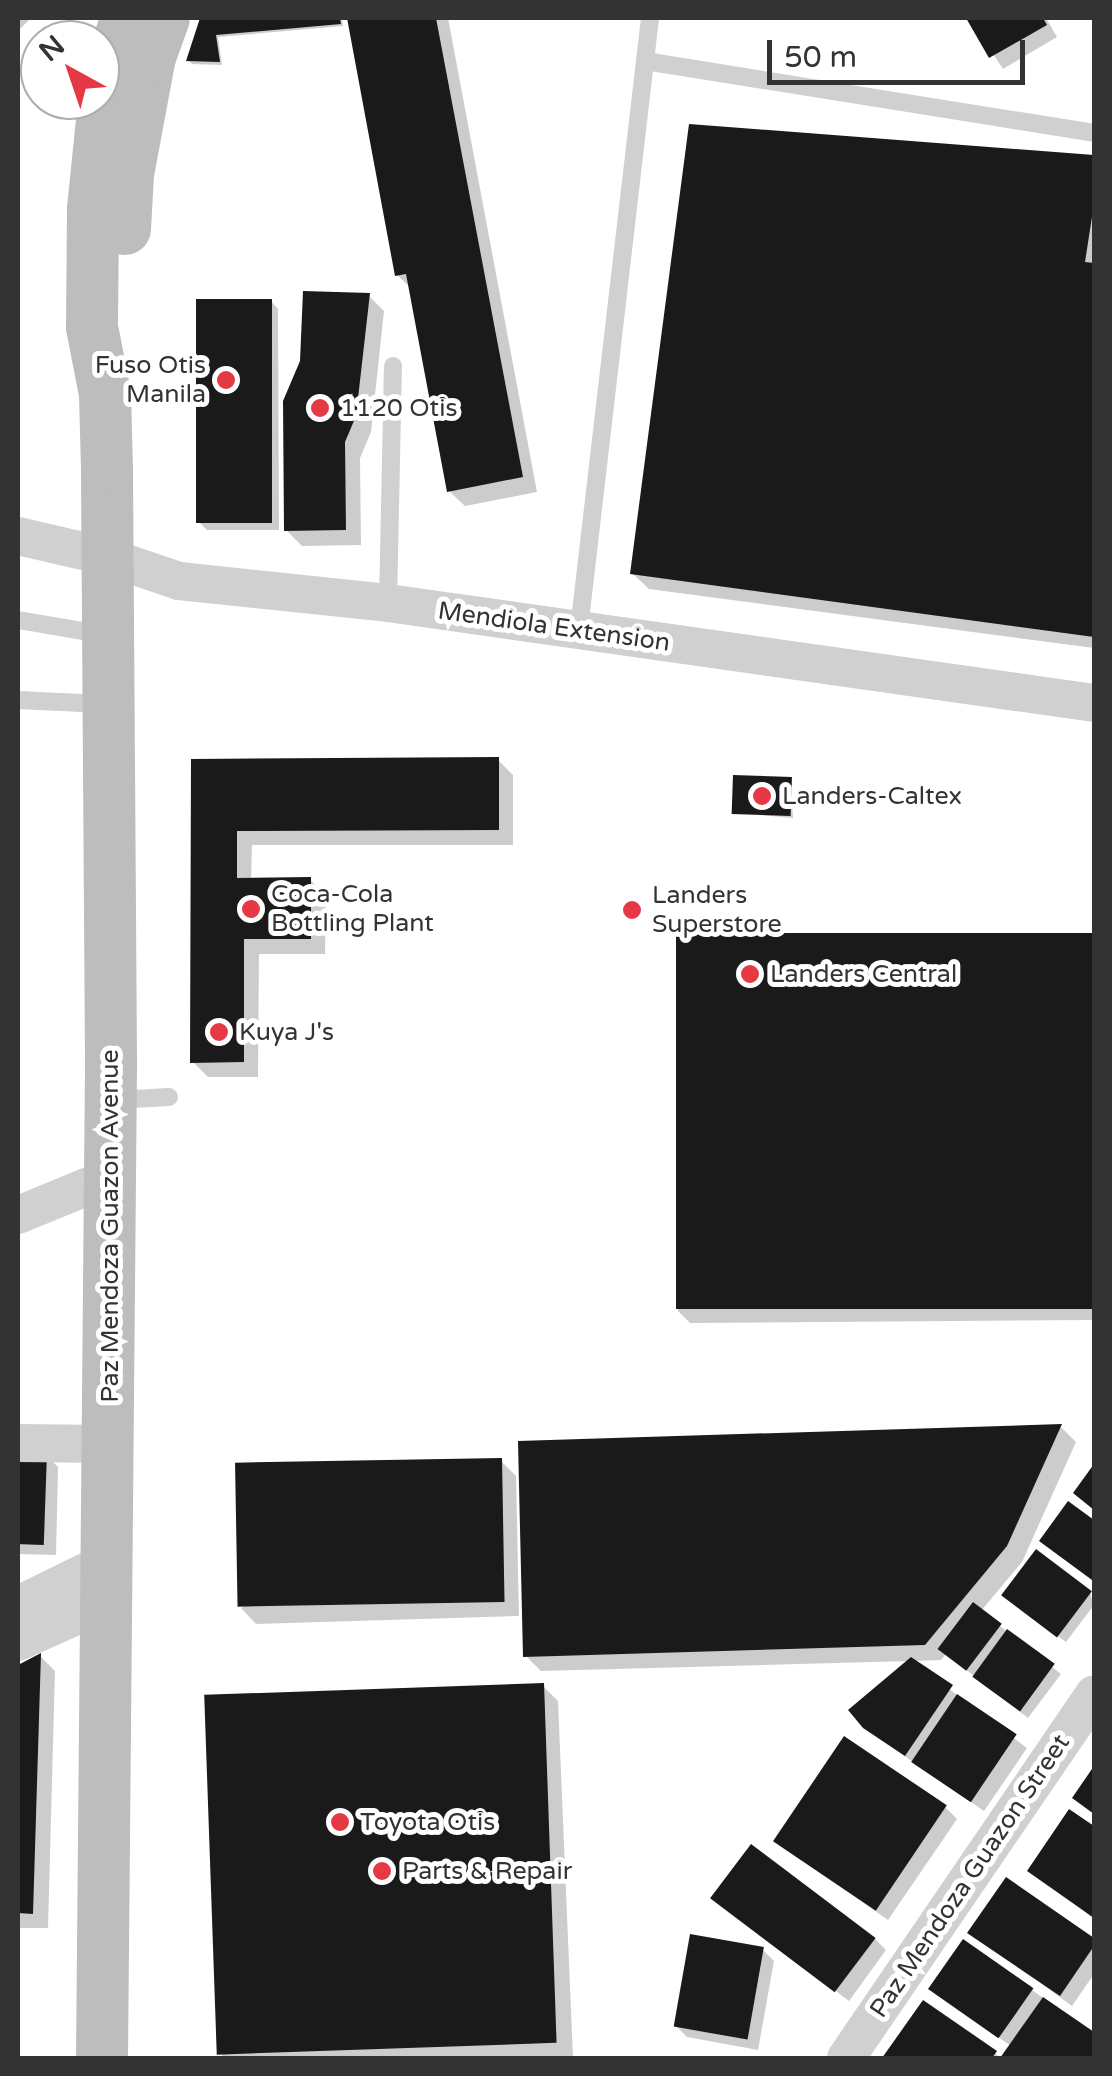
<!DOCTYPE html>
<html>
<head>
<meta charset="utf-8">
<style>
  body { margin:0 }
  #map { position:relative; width:1112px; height:2076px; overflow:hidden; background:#fff; font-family:"Varela Round",sans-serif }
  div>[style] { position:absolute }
  .shadow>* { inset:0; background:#0003 }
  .building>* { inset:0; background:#1a1a1a; transform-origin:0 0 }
  .service>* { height:18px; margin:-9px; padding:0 9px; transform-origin:9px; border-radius:9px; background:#d0d0d0 }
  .minor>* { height:38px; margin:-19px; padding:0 19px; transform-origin:19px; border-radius:19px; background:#d0d0d0 }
  .secondary>* { height:52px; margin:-26px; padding:0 26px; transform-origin:26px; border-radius:26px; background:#bdbdbd }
  .dots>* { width:28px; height:28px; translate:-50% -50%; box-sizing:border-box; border:5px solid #fff; border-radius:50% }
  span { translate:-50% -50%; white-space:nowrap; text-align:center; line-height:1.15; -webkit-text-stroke:10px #fff; paint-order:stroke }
  .poi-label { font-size:25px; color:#333 }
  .right { translate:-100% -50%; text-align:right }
  .left { translate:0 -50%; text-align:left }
  .street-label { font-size:25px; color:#333 }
  .frame { position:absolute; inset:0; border:20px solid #333; pointer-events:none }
  .north { position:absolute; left:20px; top:20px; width:100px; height:100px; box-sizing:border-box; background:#fff; border:2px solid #adadad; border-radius:50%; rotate:320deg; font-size:28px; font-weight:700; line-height:40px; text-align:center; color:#333 }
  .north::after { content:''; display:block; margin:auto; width:35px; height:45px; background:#e63946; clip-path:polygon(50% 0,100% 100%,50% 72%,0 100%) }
  .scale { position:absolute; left:767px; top:40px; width:258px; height:45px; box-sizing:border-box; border:5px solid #333; border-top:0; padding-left:12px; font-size:30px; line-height:35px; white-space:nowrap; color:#333; -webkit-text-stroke:8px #fff; paint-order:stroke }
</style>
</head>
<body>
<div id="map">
  <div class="shadow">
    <div style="clip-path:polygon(18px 18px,31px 18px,18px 31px)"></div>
    <div style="clip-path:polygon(202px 18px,342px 18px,343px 26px,218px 37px,222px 65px,192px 64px,189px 61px)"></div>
    <div style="clip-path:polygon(349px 18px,448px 18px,537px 492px,465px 506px,449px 491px,411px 288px,397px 275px)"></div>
    <div style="clip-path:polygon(969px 18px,1046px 18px,1057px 37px,1003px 69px)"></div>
    <div style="clip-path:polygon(692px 127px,1094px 158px,1094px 648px,649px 589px,633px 574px)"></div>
    <div style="clip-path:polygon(368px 295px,384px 311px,371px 432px,360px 458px,361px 545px,302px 546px,286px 530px)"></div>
    <div style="clip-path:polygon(271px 301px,278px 309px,279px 530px,207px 530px,199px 522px)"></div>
    <div style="clip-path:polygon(498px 760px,513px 775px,513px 845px,252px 845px,251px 880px,310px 880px,326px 895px,325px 954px,259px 954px,258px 1077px,208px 1077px,193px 1062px,194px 761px)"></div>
    <div style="clip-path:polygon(791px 780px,793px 818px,734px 813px)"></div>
    <div style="clip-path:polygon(1094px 935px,1094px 1320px,690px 1323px,678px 1311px,678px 938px)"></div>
    <div style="clip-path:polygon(1061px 1427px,1076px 1442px,1022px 1562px,981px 1611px,1061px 1674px,1028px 1718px,946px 1654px,941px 1660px,912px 1661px,1027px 1748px,984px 1811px,874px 1735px,910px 1661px,541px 1671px,526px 1656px,521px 1443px)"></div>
    <div style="clip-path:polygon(18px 1455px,46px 1455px,58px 1467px,56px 1555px,18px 1554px)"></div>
    <div style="clip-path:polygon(501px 1461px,516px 1476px,519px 1616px,256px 1624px,241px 1608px)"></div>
    <div style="clip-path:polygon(1069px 1505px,1094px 1524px,1094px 1581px,1050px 1548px)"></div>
    <div style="clip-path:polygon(1090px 1593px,1094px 1605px,1066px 1642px,1013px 1603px)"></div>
    <div style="clip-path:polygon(40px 1656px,55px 1671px,48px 1928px,18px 1928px,18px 1667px)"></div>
    <div style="clip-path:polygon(543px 1686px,558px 1701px,573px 2058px,222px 2058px,207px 1702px)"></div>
    <div style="clip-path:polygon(945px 1807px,957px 1819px,888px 1920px,776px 1841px)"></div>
    <div style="clip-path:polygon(1070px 1812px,1094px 1829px,1094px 1919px,1030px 1870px)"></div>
    <div style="clip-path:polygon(1006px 1881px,1094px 1941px,1094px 1974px,1072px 2006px,971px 1932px)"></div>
    <div style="clip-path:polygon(714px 1898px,874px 1938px,886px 1950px,849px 2001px)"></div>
    <div style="clip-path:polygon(763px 1950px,774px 1961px,758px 2050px,687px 2037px,675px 2025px)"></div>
    <div style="clip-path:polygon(1032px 1990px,1094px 2035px,1094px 2058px,1003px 2058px,1011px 2046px,939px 1996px)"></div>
    <div style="clip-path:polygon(924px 2004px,995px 2053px,1000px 2058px,886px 2058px)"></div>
  </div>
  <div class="building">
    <div style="clip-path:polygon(200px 18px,340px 18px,341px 24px,216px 35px,220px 62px,186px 61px)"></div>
    <div style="clip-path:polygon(347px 18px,436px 18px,523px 477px,447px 492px,406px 274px,395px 276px)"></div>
    <div style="clip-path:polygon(966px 18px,1043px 18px,1047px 25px,989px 58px)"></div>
    <div style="clip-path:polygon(689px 124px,1094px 155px,1094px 204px,1085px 262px,1094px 263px,1094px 637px,630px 574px)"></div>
    <div style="clip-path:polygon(303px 291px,370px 293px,356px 416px,345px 442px,346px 530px,284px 531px,283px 401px,300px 361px)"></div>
    <div style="left:196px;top:299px;width:76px;height:224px"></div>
    <div style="clip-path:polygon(499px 757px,499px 830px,237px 831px,237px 878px,311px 877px,311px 939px,244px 939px,244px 1062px,190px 1063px,191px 759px)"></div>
    <div style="left:733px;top:775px;width:59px;height:39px;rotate:2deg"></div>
    <div style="left:1094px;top:933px;width:376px;height:418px;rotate:90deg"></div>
    <div style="clip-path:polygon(1062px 1424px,1007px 1546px,925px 1645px,523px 1657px,518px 1441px)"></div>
    <div style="left:18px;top:1452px;width:29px;height:92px;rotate:2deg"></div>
    <div style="left:502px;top:1458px;width:144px;height:267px;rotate:89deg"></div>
    <div style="clip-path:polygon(1094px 1464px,1094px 1510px,1073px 1493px)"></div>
    <div style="clip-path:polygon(1068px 1501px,1094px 1520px,1092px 1580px,1039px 1541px)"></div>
    <div style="left:1036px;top:1549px;width:70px;height:58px;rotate:37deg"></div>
    <div style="left:973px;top:1602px;width:36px;height:59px;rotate:37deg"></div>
    <div style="left:1007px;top:1629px;width:59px;height:59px;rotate:36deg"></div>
    <div style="clip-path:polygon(41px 1653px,33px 1914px,18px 1913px,18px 1665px)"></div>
    <div style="clip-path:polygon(911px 1657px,953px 1685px,905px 1756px,863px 1728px,848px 1710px)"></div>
    <div style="left:544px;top:1683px;width:360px;height:340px;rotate:88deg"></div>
    <div style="left:957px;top:1694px;width:72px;height:82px;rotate:34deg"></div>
    <div style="left:844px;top:1736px;width:124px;height:127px;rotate:34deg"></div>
    <div style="clip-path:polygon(1094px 1766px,1094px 1814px,1072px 1798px)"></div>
    <div style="clip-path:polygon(1069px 1809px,1094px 1826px,1094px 1918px,1027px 1871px)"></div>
    <div style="left:751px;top:1844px;width:156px;height:68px;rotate:37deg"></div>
    <div style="clip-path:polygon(1006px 1877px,1094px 1938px,1094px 1946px,1060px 1996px,967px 1933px)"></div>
    <div style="left:690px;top:1934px;width:75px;height:94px;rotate:10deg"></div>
    <div style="left:963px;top:1939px;width:86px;height:61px;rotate:35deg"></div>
    <div style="clip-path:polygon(1043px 1997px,1094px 2032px,1094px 2058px,1000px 2058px)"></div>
    <div style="clip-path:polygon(923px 2000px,997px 2051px,992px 2058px,882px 2058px)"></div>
  </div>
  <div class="service">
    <div style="left:645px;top:61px;width:455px;rotate:9.1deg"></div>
    <div style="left:388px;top:603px;width:237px;rotate:-88.8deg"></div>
    <div style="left:18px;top:620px;width:89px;rotate:9.7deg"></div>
    <div style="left:579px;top:629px;width:615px;rotate:-83.37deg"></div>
    <div style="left:18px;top:700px;width:84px;rotate:2.7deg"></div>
    <div style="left:115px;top:1100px;width:54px;rotate:-3.2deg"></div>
  </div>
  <div class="minor">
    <div style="left:18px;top:536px;width:92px;rotate:13.1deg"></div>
    <div style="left:108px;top:557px;width:75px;rotate:18.7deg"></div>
    <div style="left:179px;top:581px;width:210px;rotate:6deg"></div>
    <div style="left:388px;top:603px;width:713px;rotate:8.06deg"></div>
    <div style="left:18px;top:1215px;width:100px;rotate:-22.2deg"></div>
    <div style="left:18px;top:1443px;width:92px;rotate:0.6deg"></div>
    <div style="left:18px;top:1605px;width:100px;rotate:-26.1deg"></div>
    <div style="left:18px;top:1642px;width:98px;rotate:-24.2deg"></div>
    <div style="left:846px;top:2058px;width:440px;rotate:-55.7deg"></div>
  </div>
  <div class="secondary">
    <div style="left:125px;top:229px;width:55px;rotate:-86.9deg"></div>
    <div style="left:128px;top:174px;width:119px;rotate:-79.4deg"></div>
    <div style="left:150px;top:57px;width:41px;rotate:-70.3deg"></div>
    <div style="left:102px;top:2058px;width:997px;rotate:-89.48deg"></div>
    <div style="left:111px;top:1061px;width:591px;rotate:-90.39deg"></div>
    <div style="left:107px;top:470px;width:76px;rotate:-91.5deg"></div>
    <div style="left:105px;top:394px;width:68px;rotate:-101deg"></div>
    <div style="left:92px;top:327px;width:118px;rotate:-89.5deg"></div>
    <div style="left:93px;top:209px;width:120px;rotate:-84.2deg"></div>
    <div style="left:105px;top:90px;width:75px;rotate:-73.7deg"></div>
  </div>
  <div class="dots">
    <div style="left:226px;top:380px;background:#e63946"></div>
    <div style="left:320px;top:408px;background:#e63946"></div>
    <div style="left:762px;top:796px;background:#e63946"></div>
    <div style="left:251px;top:909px;background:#e63946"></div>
    <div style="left:632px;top:910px;background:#e63946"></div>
    <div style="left:750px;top:974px;background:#e63946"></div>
    <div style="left:219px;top:1032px;background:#e63946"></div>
    <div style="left:340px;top:1822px;background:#e63946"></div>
    <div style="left:382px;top:1871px;background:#e63946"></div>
  </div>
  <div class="poi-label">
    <span class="right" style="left:206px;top:380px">Fuso Otis<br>Manila</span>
    <span class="left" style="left:340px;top:408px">1120 Otis</span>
    <span class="left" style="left:782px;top:796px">Landers-Caltex</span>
    <span class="left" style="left:271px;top:909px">Coca-Cola<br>Bottling Plant</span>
    <span class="left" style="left:652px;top:910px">Landers<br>Superstore</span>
    <span class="left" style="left:770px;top:974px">Landers Central</span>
    <span class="left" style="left:239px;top:1032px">Kuya J's</span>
    <span class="left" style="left:360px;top:1822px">Toyota Otis</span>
    <span class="left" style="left:402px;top:1871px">Parts &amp; Repair</span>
  </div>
  <div class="street-label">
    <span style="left:554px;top:627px;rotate:8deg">Mendiola Extension</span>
    <span style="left:110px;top:1226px;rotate:-90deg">Paz Mendoza Guazon Avenue</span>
    <span style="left:970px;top:1876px;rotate:-56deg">Paz Mendoza Guazon Street</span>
  </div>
  <div class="frame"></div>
  <div class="north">N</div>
  <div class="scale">50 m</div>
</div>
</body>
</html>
